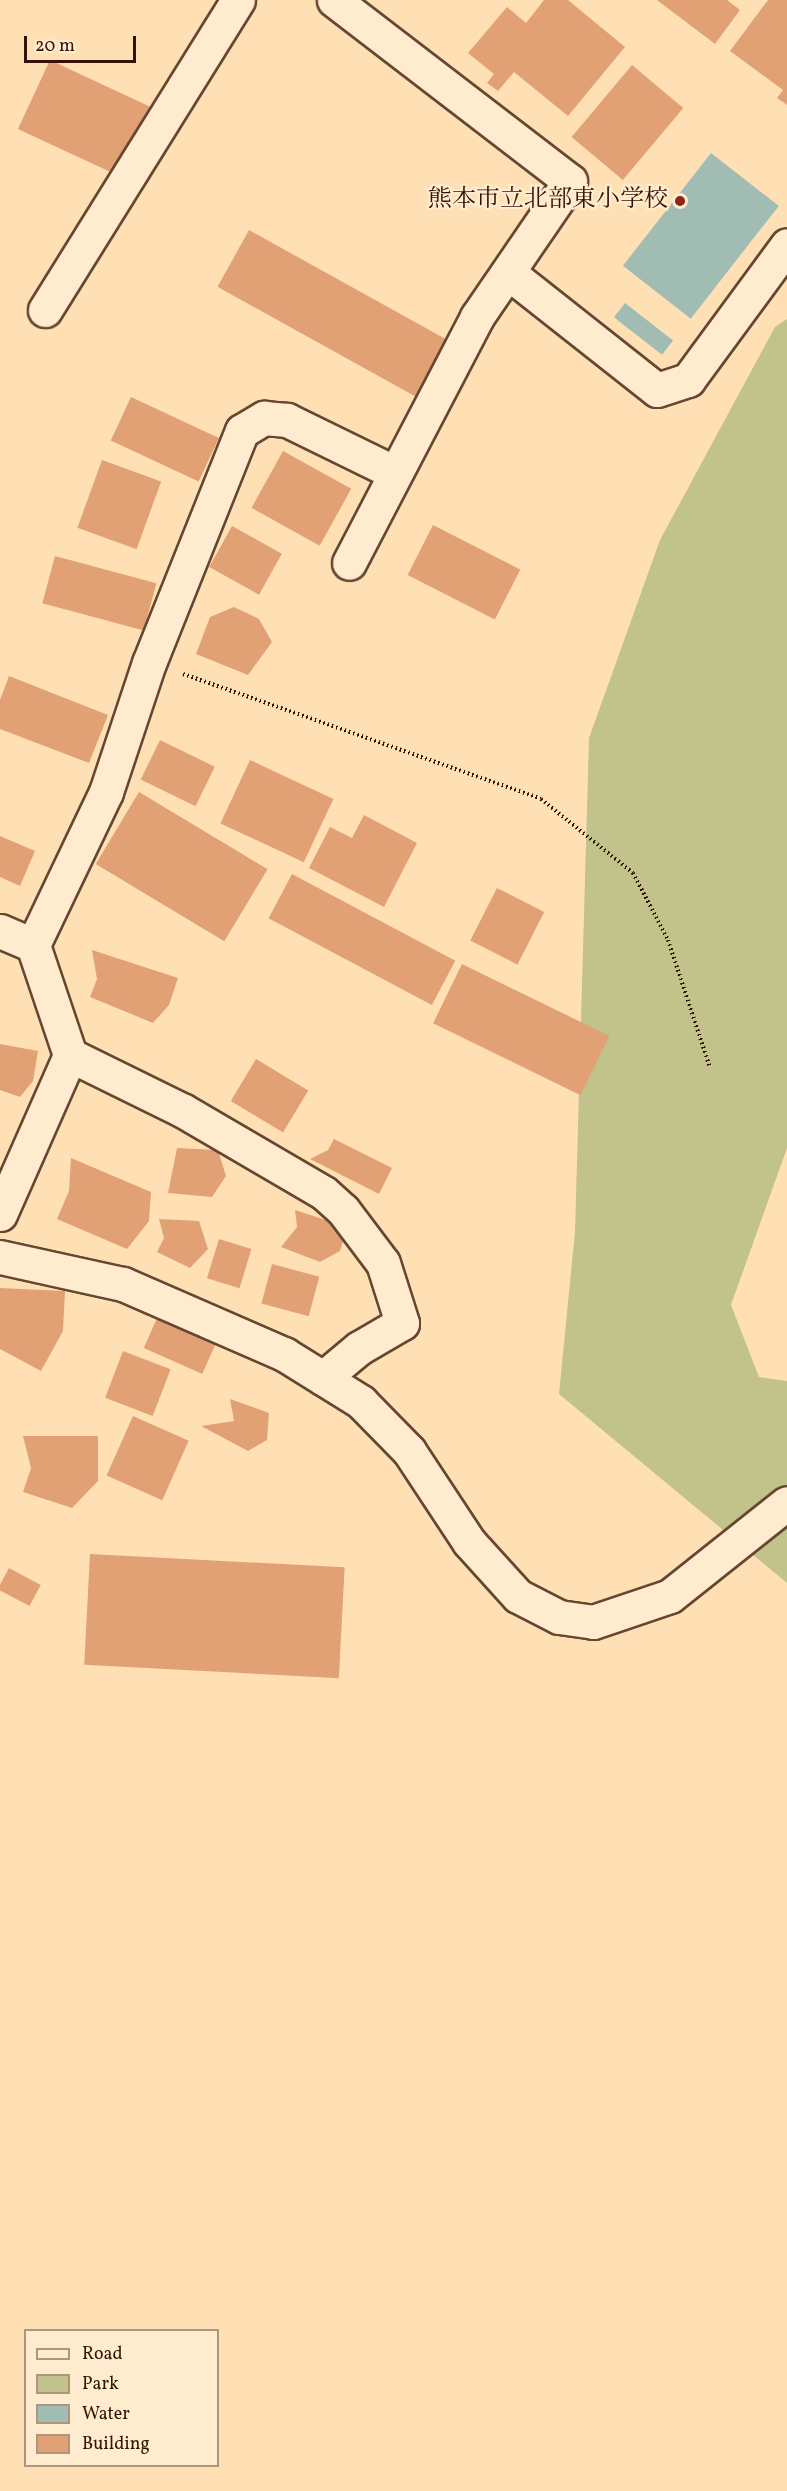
<!DOCTYPE html>
<html>
<head>
<meta charset="utf-8">
<style>
  body { margin:0 }
  #map { position:relative; width:787px; height:2491px; overflow:hidden; background:#ffe0b4; font-family:Vollkorn,"Noto Serif JP",serif }
  div>[style] { position:absolute }
  .green>* { inset:0; background:#c2c28b }
  .water>* { inset:0; background:#a1bcb2; transform-origin:0 0 }
  .building>* { inset:0; background:#e1a175; transform-origin:0 0 }
  .path>* { height:4px; margin-top:-2px; transform-origin:0; background:repeating-linear-gradient(90deg,#341306 0 1.5px,transparent 0 4.5px) }
  .roads { filter:drop-shadow(2px 0 #674632) drop-shadow(-2px 0 #674632) drop-shadow(0 2px #674632) drop-shadow(0 -2px #674632) }
  .minor>* { height:33px; margin:-16.5px; padding:0 16.5px; transform-origin:16.5px; border-radius:16.5px; background:#ffebce }
  .dots>* { width:16px; height:16px; translate:-50% -50%; box-sizing:border-box; border:3px solid #ffebce; border-radius:50% }
  span { translate:-50% -50%; white-space:nowrap; text-align:center; line-height:1.15; -webkit-text-stroke:4.5px #ffebce; paint-order:stroke }
  .poi-label { font-size:24px; color:#341306 }
  .right { translate:-100% -50%; text-align:right }
  .legend { position:absolute; left:24px; top:2329px; width:195px; height:138px; box-sizing:border-box; background:#ffebce; border:2px solid #ae957e; margin:0; padding:8px 10px; list-style:none; font-size:18px; color:#341306 }
  .legend li { display:flex; align-items:center; gap:12px; height:30px }
  .legend b { width:30px; border:2px solid #ae957e }
  .scale { position:absolute; left:24px; top:36px; width:112px; height:27px; box-sizing:border-box; border:3px solid #341306; border-top:0; padding-left:8px; font-size:18px; line-height:21px; white-space:nowrap; color:#341306; -webkit-text-stroke:4px #ffebce; paint-order:stroke }
</style>
</head>
<body>
<div id="map">
  <div class="green">
    <div style="clip-path:polygon(787px 319px,787px 1148px,731px 1305px,759px 1377px,787px 1381px,787px 1583px,559px 1394px,575px 1232px,589px 738px,660px 540px,775px 327px)"></div>
  </div>
  <div class="water">
    <div style="left:711px;top:153px;width:86px;height:143px;rotate:38deg"></div>
    <div style="left:625px;top:303px;width:61px;height:18px;rotate:38deg"></div>
  </div>
  <div class="building">
    <div style="clip-path:polygon(544px 0,568px 0,625px 47px,568px 116px,514px 72px,498px 91px,487px 83px,494px 74px,468px 53px,507px 7px,526px 23px)"></div>
    <div style="clip-path:polygon(657px 0,727px 0,740px 10px,715px 44px)"></div>
    <div style="clip-path:polygon(768px 0,787px 0,787px 105px,777px 98px,783px 90px,730px 51px)"></div>
    <div style="left:50px;top:60px;width:114px;height:76px;rotate:25deg"></div>
    <div style="left:632px;top:65px;width:67px;height:94px;rotate:40deg"></div>
    <div style="left:249px;top:230px;width:234px;height:65px;rotate:29deg"></div>
    <div style="left:131px;top:397px;width:97px;height:48px;rotate:25deg"></div>
    <div style="left:283px;top:451px;width:78px;height:65px;rotate:29deg"></div>
    <div style="left:102px;top:460px;width:63px;height:72px;rotate:20deg"></div>
    <div style="left:433px;top:525px;width:98px;height:56px;rotate:27deg"></div>
    <div style="left:232px;top:526px;width:57px;height:47px;rotate:29deg"></div>
    <div style="left:55px;top:556px;width:105px;height:49px;rotate:15deg"></div>
    <div style="clip-path:polygon(234px 607px,259px 619px,272px 642px,248px 675px,196px 654px,210px 617px)"></div>
    <div style="clip-path:polygon(9px 676px,108px 715px,89px 763px,0 729px,0 700px)"></div>
    <div style="left:160px;top:740px;width:61px;height:44px;rotate:26deg"></div>
    <div style="left:250px;top:760px;width:92px;height:70px;rotate:25deg"></div>
    <div style="left:139px;top:792px;width:150px;height:84px;rotate:31deg"></div>
    <div style="clip-path:polygon(364px 815px,417px 843px,384px 907px,309px 868px,330px 827px,352px 838px)"></div>
    <div style="clip-path:polygon(0 836px,35px 851px,20px 886px,0 877px)"></div>
    <div style="left:292px;top:874px;width:185px;height:50px;rotate:28deg"></div>
    <div style="left:497px;top:888px;width:53px;height:59px;rotate:27deg"></div>
    <div style="clip-path:polygon(92px 950px,178px 978px,169px 1005px,153px 1023px,90px 997px,97px 979px)"></div>
    <div style="left:462px;top:964px;width:164px;height:66px;rotate:26deg"></div>
    <div style="clip-path:polygon(0 1044px,38px 1051px,33px 1081px,20px 1097px,0 1090px)"></div>
    <div style="left:256px;top:1059px;width:61px;height:49px;rotate:31deg"></div>
    <div style="clip-path:polygon(334px 1139px,392px 1168px,379px 1194px,310px 1159px,328px 1150px)"></div>
    <div style="clip-path:polygon(177px 1148px,218px 1150px,226px 1176px,212px 1197px,168px 1193px)"></div>
    <div style="clip-path:polygon(71px 1158px,151px 1192px,149px 1221px,127px 1249px,57px 1219px,69px 1191px)"></div>
    <div style="clip-path:polygon(295px 1210px,347px 1227px,340px 1251px,320px 1262px,281px 1247px,297px 1227px)"></div>
    <div style="clip-path:polygon(159px 1219px,199px 1221px,208px 1249px,190px 1268px,157px 1252px,164px 1238px)"></div>
    <div style="left:219px;top:1239px;width:34px;height:41px;rotate:17deg"></div>
    <div style="left:272px;top:1264px;width:49px;height:41px;rotate:15deg"></div>
    <div style="clip-path:polygon(0 1288px,65px 1291px,63px 1331px,41px 1371px,0 1349px)"></div>
    <div style="left:158px;top:1316px;width:64px;height:35px;rotate:24deg"></div>
    <div style="left:123px;top:1351px;width:51px;height:50px;rotate:21deg"></div>
    <div style="clip-path:polygon(230px 1399px,269px 1413px,267px 1440px,248px 1451px,201px 1426px,234px 1421px)"></div>
    <div style="left:133px;top:1416px;width:61px;height:65px;rotate:24deg"></div>
    <div style="clip-path:polygon(23px 1436px,98px 1436px,98px 1481px,72px 1508px,23px 1492px,31px 1468px)"></div>
    <div style="left:90px;top:1554px;width:255px;height:111px;rotate:3deg"></div>
    <div style="left:9px;top:1568px;width:36px;height:24px;rotate:28deg"></div>
  </div>
  <div class="path">
    <div style="left:183px;top:674px;width:379px;rotate:19.2deg"></div>
    <div style="left:541px;top:799px;width:118px;rotate:38.8deg"></div>
    <div style="left:633px;top:873px;width:76px;rotate:62.4deg"></div>
    <div style="left:668px;top:940px;width:132px;rotate:71.8deg"></div>
  </div>
  <div class="roads">
    <div class="minor">
      <div style="left:334px;top:0;width:297px;rotate:37.5deg"></div>
      <div style="left:570px;top:181px;width:165px;rotate:124.4deg"></div>
      <div style="left:477px;top:317px;width:277px;rotate:117.5deg"></div>
      <div style="left:510px;top:274px;width:187px;rotate:38.3deg"></div>
      <div style="left:657px;top:390px;width:33px;rotate:-18deg"></div>
      <div style="left:688px;top:380px;width:167px;rotate:-53.7deg"></div>
      <div style="left:45px;top:310px;width:365px;rotate:-58.1deg"></div>
      <div style="left:0;top:931px;width:36px;rotate:23deg"></div>
      <div style="left:70px;top:1055px;width:116px;rotate:-108.6deg"></div>
      <div style="left:33px;top:945px;width:170px;rotate:-64.5deg"></div>
      <div style="left:106px;top:792px;width:136px;rotate:-71.6deg"></div>
      <div style="left:149px;top:663px;width:250px;rotate:-68.2deg"></div>
      <div style="left:242px;top:431px;width:26px;rotate:-31deg"></div>
      <div style="left:264px;top:418px;width:23px;rotate:5deg"></div>
      <div style="left:287px;top:420px;width:120px;rotate:26.1deg"></div>
      <div style="left:0;top:1214px;width:174px;rotate:-66.2deg"></div>
      <div style="left:70px;top:1055px;width:125px;rotate:26.2deg"></div>
      <div style="left:182px;top:1110px;width:164px;rotate:30.3deg"></div>
      <div style="left:324px;top:1193px;width:25px;rotate:42deg"></div>
      <div style="left:343px;top:1210px;width:66px;rotate:53deg"></div>
      <div style="left:383px;top:1263px;width:63px;rotate:72.4deg"></div>
      <div style="left:402px;top:1323px;width:50px;rotate:149.8deg"></div>
      <div style="left:359px;top:1348px;width:47px;rotate:140.2deg"></div>
      <div style="left:0;top:1257px;width:126px;rotate:12.4deg"></div>
      <div style="left:123px;top:1284px;width:176px;rotate:23.5deg"></div>
      <div style="left:284px;top:1354px;width:91px;rotate:31.9deg"></div>
      <div style="left:361px;top:1402px;width:69px;rotate:45.6deg"></div>
      <div style="left:409px;top:1451px;width:109px;rotate:56.6deg"></div>
      <div style="left:469px;top:1542px;width:73px;rotate:47.8deg"></div>
      <div style="left:518px;top:1596px;width:46px;rotate:27.1deg"></div>
      <div style="left:559px;top:1617px;width:34px;rotate:8deg"></div>
      <div style="left:593px;top:1622px;width:81px;rotate:-18.7deg"></div>
      <div style="left:670px;top:1596px;width:149px;rotate:-38.5deg"></div>
    </div>
  </div>
  <div class="dots">
    <div style="left:680px;top:201px;background:#8f2418"></div>
  </div>
  <div class="poi-label">
    <span class="right" style="left:668px;top:201px">熊本市立北部東小学校</span>
  </div>
  <ul class="legend">
  <li><b style="height:8px;background:#ffebce"></b>Road</li>
  <li><b style="height:16px;background:#c2c28b"></b>Park</li>
  <li><b style="height:16px;background:#a1bcb2"></b>Water</li>
  <li><b style="height:16px;background:#e1a175"></b>Building</li>
  </ul>
  <div class="scale">20 m</div>
</div>
</body>
</html>
